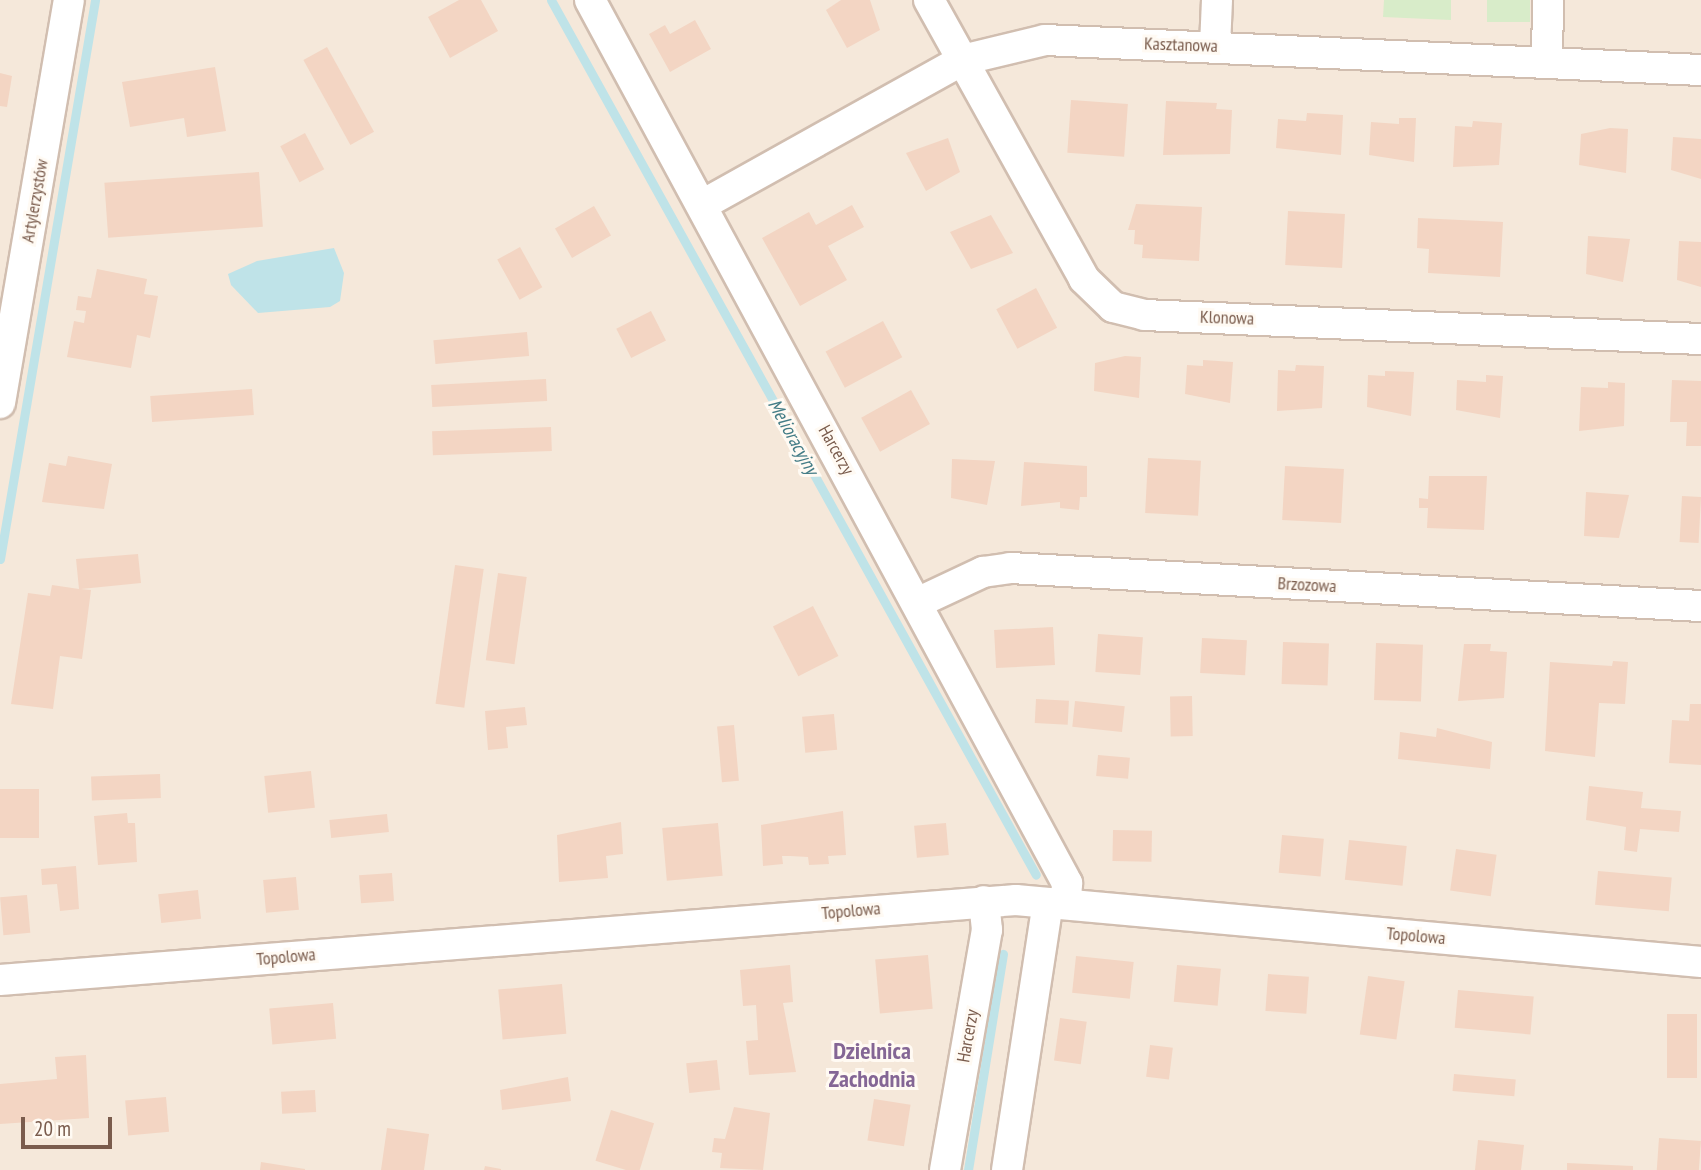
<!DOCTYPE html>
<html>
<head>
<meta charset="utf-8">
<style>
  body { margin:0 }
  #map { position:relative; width:1701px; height:1170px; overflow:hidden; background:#fdf6ec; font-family:"PT Sans Narrow",sans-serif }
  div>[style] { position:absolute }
  .residential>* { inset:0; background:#f5e8da; transform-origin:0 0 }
  .green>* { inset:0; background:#d8ecc9; transform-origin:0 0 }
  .water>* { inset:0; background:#bfe3e8 }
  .stream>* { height:9px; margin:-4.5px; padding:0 4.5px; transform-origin:4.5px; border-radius:4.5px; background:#bfe3e8 }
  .building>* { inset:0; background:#f3d5c3; transform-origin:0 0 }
  .roads { filter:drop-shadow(2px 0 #d1beb0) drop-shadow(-2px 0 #d1beb0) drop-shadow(0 2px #d1beb0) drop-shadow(0 -2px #d1beb0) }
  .minor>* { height:30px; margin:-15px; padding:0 15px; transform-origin:15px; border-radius:15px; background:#fff }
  span { translate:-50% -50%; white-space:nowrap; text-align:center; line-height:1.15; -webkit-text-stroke:6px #fffaf3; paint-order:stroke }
  .street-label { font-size:18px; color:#7a5c4d }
  .water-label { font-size:19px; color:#437c86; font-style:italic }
  .district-label { font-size:24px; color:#846695; font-weight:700 }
  .scale { position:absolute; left:21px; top:1117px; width:91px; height:32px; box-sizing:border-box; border:4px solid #7a5c4d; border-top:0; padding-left:9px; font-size:21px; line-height:24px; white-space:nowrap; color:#7a5c4d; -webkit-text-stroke:5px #fffaf3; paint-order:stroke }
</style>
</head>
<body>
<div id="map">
  <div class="residential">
    <div style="left:0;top:0;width:1701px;height:1170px"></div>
  </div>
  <div class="green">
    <div style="clip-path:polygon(1384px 0,1451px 0,1451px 20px,1383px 17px)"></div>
    <div style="left:1487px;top:0;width:43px;height:22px"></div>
  </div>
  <div class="water">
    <div style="clip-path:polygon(334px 248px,344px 273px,340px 301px,330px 307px,258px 313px,231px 285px,228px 274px,257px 261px)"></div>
  </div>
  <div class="stream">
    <div style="left:551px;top:0;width:1000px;rotate:61deg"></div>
    <div style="left:0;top:559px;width:567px;rotate:-80.35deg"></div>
    <div style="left:968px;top:1170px;width:219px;rotate:-80.8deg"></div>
  </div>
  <div class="building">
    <div style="clip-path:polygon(459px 0,481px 0,498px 31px,450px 58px,428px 17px)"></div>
    <div style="clip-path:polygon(841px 0,870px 0,880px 30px,847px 48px,826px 10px)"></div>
    <div style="clip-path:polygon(695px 20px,711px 49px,670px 72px,649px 34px,665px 25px,670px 34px)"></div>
    <div style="left:327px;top:47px;width:97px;height:27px;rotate:61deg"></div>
    <div style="clip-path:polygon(215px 67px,226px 131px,187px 137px,184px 118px,130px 127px,122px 82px)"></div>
    <div style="clip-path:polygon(0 73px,12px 76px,7px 107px,0 106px)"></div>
    <div style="left:1071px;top:100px;width:57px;height:53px;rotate:4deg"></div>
    <div style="clip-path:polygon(1166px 101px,1217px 103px,1216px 109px,1232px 110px,1230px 154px,1163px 155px)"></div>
    <div style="clip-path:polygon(1307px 113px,1343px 115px,1341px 155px,1276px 148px,1278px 119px,1306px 121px)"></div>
    <div style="clip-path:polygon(1399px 118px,1416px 118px,1414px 162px,1369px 155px,1371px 122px,1399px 124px)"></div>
    <div style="clip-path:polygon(1473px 121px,1502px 123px,1499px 165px,1453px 167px,1455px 126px,1472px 127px)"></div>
    <div style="clip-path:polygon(1610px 128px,1628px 129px,1626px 173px,1579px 165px,1581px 134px)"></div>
    <div style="left:305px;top:133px;width:41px;height:28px;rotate:62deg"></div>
    <div style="clip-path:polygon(1673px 137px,1701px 139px,1701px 179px,1671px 170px)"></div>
    <div style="clip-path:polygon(948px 138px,960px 172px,926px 191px,906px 153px)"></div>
    <div style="left:259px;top:172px;width:55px;height:155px;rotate:86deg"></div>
    <div style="clip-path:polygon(1136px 204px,1202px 207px,1199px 261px,1142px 258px,1143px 245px,1134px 244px,1135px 230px,1128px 230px)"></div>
    <div style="clip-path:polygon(852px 205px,864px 227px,828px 246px,847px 280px,800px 306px,762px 238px,809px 212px,816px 225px)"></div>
    <div style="left:594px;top:206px;width:34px;height:45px;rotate:60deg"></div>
    <div style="left:1288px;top:211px;width:57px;height:54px;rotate:3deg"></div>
    <div style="clip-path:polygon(991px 215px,1013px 253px,971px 269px,950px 232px)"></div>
    <div style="clip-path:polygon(1418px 218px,1503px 222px,1500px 277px,1428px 273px,1429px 249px,1417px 248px)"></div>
    <div style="clip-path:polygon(1588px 236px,1630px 239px,1623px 282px,1586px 274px)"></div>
    <div style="clip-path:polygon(1679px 241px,1701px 242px,1701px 287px,1677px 280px)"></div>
    <div style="left:520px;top:247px;width:46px;height:26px;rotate:61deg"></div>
    <div style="clip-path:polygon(97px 269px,147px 279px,144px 294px,158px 296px,150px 338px,137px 335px,131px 368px,67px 357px,74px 321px,84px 323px,86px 311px,76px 310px,78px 296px,91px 298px)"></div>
    <div style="left:1036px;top:288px;width:45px;height:45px;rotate:62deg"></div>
    <div style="left:651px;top:311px;width:33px;height:39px;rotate:63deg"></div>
    <div style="left:883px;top:321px;width:41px;height:65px;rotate:62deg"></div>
    <div style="left:527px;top:332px;width:24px;height:94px;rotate:85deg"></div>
    <div style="clip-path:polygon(1125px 356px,1141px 357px,1139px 398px,1094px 391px,1095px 363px)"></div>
    <div style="clip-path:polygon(1203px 360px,1233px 362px,1230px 403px,1185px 394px,1187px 365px,1203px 366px)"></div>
    <div style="clip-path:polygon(1296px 365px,1324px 366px,1322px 408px,1277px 411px,1278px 370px,1295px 371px)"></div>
    <div style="clip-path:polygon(1385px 371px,1414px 372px,1411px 416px,1367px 407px,1368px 375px,1385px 376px)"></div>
    <div style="clip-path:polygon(1486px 375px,1503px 376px,1500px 418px,1456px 410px,1457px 380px,1486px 382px)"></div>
    <div style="left:546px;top:379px;width:22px;height:115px;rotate:87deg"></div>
    <div style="clip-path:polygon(1672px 380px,1701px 381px,1701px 446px,1686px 446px,1687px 422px,1670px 422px)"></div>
    <div style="clip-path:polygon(1608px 382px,1625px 383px,1624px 426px,1579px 431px,1581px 387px,1608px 388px)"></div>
    <div style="left:252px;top:389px;width:26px;height:102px;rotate:86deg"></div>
    <div style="left:911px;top:390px;width:39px;height:57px;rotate:61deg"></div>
    <div style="left:551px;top:427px;width:24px;height:119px;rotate:88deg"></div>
    <div style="clip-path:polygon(68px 456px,112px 464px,104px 509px,42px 502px,49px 463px,66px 466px)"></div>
    <div style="left:1148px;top:458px;width:53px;height:55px;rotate:3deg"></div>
    <div style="clip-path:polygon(952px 459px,995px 461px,987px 505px,951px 498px)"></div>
    <div style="clip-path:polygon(1024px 462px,1087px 466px,1087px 497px,1080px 497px,1079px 510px,1060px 508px,1060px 502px,1021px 506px)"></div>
    <div style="left:1285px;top:466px;width:59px;height:54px;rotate:3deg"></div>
    <div style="clip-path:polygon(1429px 476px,1487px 476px,1484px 530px,1427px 528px,1428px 508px,1419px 508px,1419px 498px,1428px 499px)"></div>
    <div style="clip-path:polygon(1586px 492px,1629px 495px,1619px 538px,1584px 536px)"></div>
    <div style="left:1682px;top:496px;width:19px;height:46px;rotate:3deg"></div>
    <div style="clip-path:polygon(138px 554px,141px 583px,81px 589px,91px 590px,82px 659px,60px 656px,53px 709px,11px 704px,28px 593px,50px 596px,52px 585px,79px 589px,76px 559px)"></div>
    <div style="left:455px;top:565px;width:29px;height:140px;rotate:8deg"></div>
    <div style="left:498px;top:573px;width:29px;height:88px;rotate:8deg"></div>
    <div style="left:813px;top:606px;width:56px;height:45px;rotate:63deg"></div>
    <div style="left:1053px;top:627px;width:38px;height:59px;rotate:87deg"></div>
    <div style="left:1098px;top:634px;width:45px;height:38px;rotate:4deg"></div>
    <div style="left:1202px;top:638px;width:45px;height:35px;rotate:3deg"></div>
    <div style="left:1283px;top:642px;width:46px;height:42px;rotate:2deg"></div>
    <div style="left:1376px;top:643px;width:47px;height:57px;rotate:2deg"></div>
    <div style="clip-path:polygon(1464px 644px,1491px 644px,1490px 651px,1507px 652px,1504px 698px,1458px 701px)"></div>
    <div style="clip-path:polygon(1613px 661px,1628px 662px,1625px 704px,1599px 703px,1595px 757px,1545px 751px,1550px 662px,1612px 666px)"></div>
    <div style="left:1192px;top:696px;width:40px;height:22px;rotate:89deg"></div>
    <div style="left:1036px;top:699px;width:33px;height:24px;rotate:3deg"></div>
    <div style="left:1075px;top:701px;width:50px;height:26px;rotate:6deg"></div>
    <div style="clip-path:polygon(1690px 704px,1701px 704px,1701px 765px,1669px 763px,1672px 720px,1689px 721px)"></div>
    <div style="clip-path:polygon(525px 707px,527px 725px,506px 727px,508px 748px,488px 750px,485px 711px)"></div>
    <div style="left:834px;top:714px;width:36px;height:32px;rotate:85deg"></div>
    <div style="left:734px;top:725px;width:56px;height:17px;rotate:85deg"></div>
    <div style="clip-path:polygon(1437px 728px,1492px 742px,1490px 769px,1398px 759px,1400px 732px,1436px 737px)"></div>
    <div style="left:1098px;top:755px;width:32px;height:21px;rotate:5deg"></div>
    <div style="left:311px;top:771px;width:37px;height:47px;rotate:84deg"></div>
    <div style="left:160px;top:774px;width:24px;height:69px;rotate:88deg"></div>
    <div style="clip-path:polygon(1589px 786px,1643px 792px,1641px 808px,1681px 811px,1679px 832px,1640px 829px,1637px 852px,1624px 850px,1626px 827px,1586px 820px)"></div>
    <div style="left:0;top:789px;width:39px;height:49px"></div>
    <div style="clip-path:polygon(843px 811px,846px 855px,828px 856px,829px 864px,809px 865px,808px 857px,790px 856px,782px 856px,783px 864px,763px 866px,761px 825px)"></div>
    <div style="clip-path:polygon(127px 813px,128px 823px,135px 823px,137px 862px,98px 865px,94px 816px)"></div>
    <div style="left:387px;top:814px;width:18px;height:58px;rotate:84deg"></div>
    <div style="clip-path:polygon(621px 822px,623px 854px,606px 856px,608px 878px,559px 882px,557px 835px)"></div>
    <div style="left:718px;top:823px;width:53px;height:56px;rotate:85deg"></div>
    <div style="left:946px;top:823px;width:32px;height:32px;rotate:85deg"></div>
    <div style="left:1113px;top:830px;width:39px;height:31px;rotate:1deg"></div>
    <div style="left:1282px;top:835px;width:42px;height:38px;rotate:5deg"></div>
    <div style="left:1349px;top:840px;width:58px;height:40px;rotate:6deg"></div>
    <div style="left:1456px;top:849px;width:41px;height:42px;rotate:8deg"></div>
    <div style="clip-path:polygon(76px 866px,79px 909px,60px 911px,57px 884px,42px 885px,41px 869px)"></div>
    <div style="left:1598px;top:871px;width:74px;height:34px;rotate:5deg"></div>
    <div style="left:392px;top:873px;width:28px;height:33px;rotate:86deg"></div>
    <div style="left:296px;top:877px;width:33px;height:33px;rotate:85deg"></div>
    <div style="left:198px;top:890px;width:29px;height:40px;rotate:84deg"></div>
    <div style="left:27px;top:895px;width:38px;height:27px;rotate:85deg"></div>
    <div style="left:928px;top:955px;width:54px;height:53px;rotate:85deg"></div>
    <div style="left:1076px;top:956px;width:58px;height:37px;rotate:6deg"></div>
    <div style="clip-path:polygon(790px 965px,793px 1002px,783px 1003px,796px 1072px,749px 1075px,746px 1041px,758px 1040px,756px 1005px,743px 1006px,740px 970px)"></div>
    <div style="left:1177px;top:965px;width:44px;height:37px;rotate:5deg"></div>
    <div style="left:1268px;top:974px;width:41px;height:37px;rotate:4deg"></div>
    <div style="left:1368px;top:976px;width:37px;height:59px;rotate:8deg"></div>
    <div style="left:562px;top:984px;width:50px;height:64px;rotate:85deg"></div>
    <div style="left:1458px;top:990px;width:76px;height:38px;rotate:5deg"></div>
    <div style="left:333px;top:1003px;width:36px;height:64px;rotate:85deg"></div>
    <div style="left:1667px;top:1014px;width:30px;height:64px"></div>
    <div style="left:1060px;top:1018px;width:27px;height:43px;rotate:8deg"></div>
    <div style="left:1150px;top:1045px;width:23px;height:32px;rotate:7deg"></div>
    <div style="clip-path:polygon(86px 1055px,89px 1118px,0 1124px,0 1084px,57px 1079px,55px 1057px)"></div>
    <div style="left:717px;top:1060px;width:30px;height:31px;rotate:84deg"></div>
    <div style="left:1454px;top:1074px;width:62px;height:17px;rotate:5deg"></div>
    <div style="clip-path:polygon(568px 1077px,571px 1101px,502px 1110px,500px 1090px)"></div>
    <div style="left:315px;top:1090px;width:22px;height:34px;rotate:87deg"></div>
    <div style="left:166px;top:1097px;width:35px;height:41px;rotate:85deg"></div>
    <div style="left:874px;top:1099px;width:37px;height:42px;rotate:9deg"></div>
    <div style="clip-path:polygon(734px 1107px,770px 1113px,763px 1170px,720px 1168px,722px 1153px,712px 1152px,714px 1138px,725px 1139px)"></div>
    <div style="left:611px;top:1110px;width:45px;height:53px;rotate:17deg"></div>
    <div style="clip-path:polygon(387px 1128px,429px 1134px,424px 1170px,381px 1170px)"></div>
    <div style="left:1659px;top:1138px;width:42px;height:32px;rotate:4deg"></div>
    <div style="clip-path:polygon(1478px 1140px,1524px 1145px,1521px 1170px,1475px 1170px)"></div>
    <div style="clip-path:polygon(261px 1162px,305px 1169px,305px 1170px,260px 1170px)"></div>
    <div style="clip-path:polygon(1567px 1163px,1633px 1166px,1633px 1170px,1567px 1170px)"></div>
    <div style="clip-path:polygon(485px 1166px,501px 1169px,501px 1170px,484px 1170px)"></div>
  </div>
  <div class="roads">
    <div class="minor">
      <div style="left:590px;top:0;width:1004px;rotate:61.62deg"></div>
      <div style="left:1067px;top:883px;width:21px;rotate:93deg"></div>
      <div style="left:929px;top:0;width:319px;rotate:60.9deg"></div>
      <div style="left:1084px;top:279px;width:40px;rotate:44deg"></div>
      <div style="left:1113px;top:307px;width:32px;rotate:14deg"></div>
      <div style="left:1144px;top:315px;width:558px;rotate:2.47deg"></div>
      <div style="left:1215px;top:46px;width:46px;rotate:-87.5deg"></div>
      <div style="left:1547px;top:63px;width:63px;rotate:-89.1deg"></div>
      <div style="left:702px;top:205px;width:298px;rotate:-29.1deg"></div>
      <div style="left:962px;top:60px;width:85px;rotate:-13.5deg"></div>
      <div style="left:1045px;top:40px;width:657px;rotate:2.62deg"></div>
      <div style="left:0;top:403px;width:409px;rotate:-80.3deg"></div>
      <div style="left:919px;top:602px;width:71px;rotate:-25.1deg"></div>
      <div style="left:983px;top:572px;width:27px;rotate:-8deg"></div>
      <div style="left:1010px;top:568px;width:692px;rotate:3.15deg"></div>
      <div style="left:0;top:980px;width:1019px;rotate:-4.5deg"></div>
      <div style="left:1016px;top:900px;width:688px;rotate:5.17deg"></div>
      <div style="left:945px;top:1170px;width:244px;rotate:-80.1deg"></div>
      <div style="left:987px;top:930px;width:29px;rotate:-96deg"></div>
      <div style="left:1007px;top:1170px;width:270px;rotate:-81.3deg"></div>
    </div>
  </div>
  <div class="street-label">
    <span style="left:1181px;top:45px;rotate:2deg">Kasztanowa</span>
    <span style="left:35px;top:201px;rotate:-80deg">Artylerzystów</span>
    <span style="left:1227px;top:318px;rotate:2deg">Klonowa</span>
    <span style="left:836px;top:450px;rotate:61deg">Harcerzy</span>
    <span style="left:1307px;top:585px;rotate:3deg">Brzozowa</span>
    <span style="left:851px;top:911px;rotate:-5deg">Topolowa</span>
    <span style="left:1416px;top:936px;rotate:5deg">Topolowa</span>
    <span style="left:286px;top:957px;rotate:-5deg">Topolowa</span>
    <span style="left:968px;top:1036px;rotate:-80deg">Harcerzy</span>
  </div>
  <div class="water-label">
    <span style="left:793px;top:437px;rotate:61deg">Melioracyjny</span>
  </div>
  <div class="district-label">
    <span style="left:872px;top:1065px">Dzielnica<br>Zachodnia</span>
  </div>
  <div class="scale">20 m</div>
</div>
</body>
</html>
